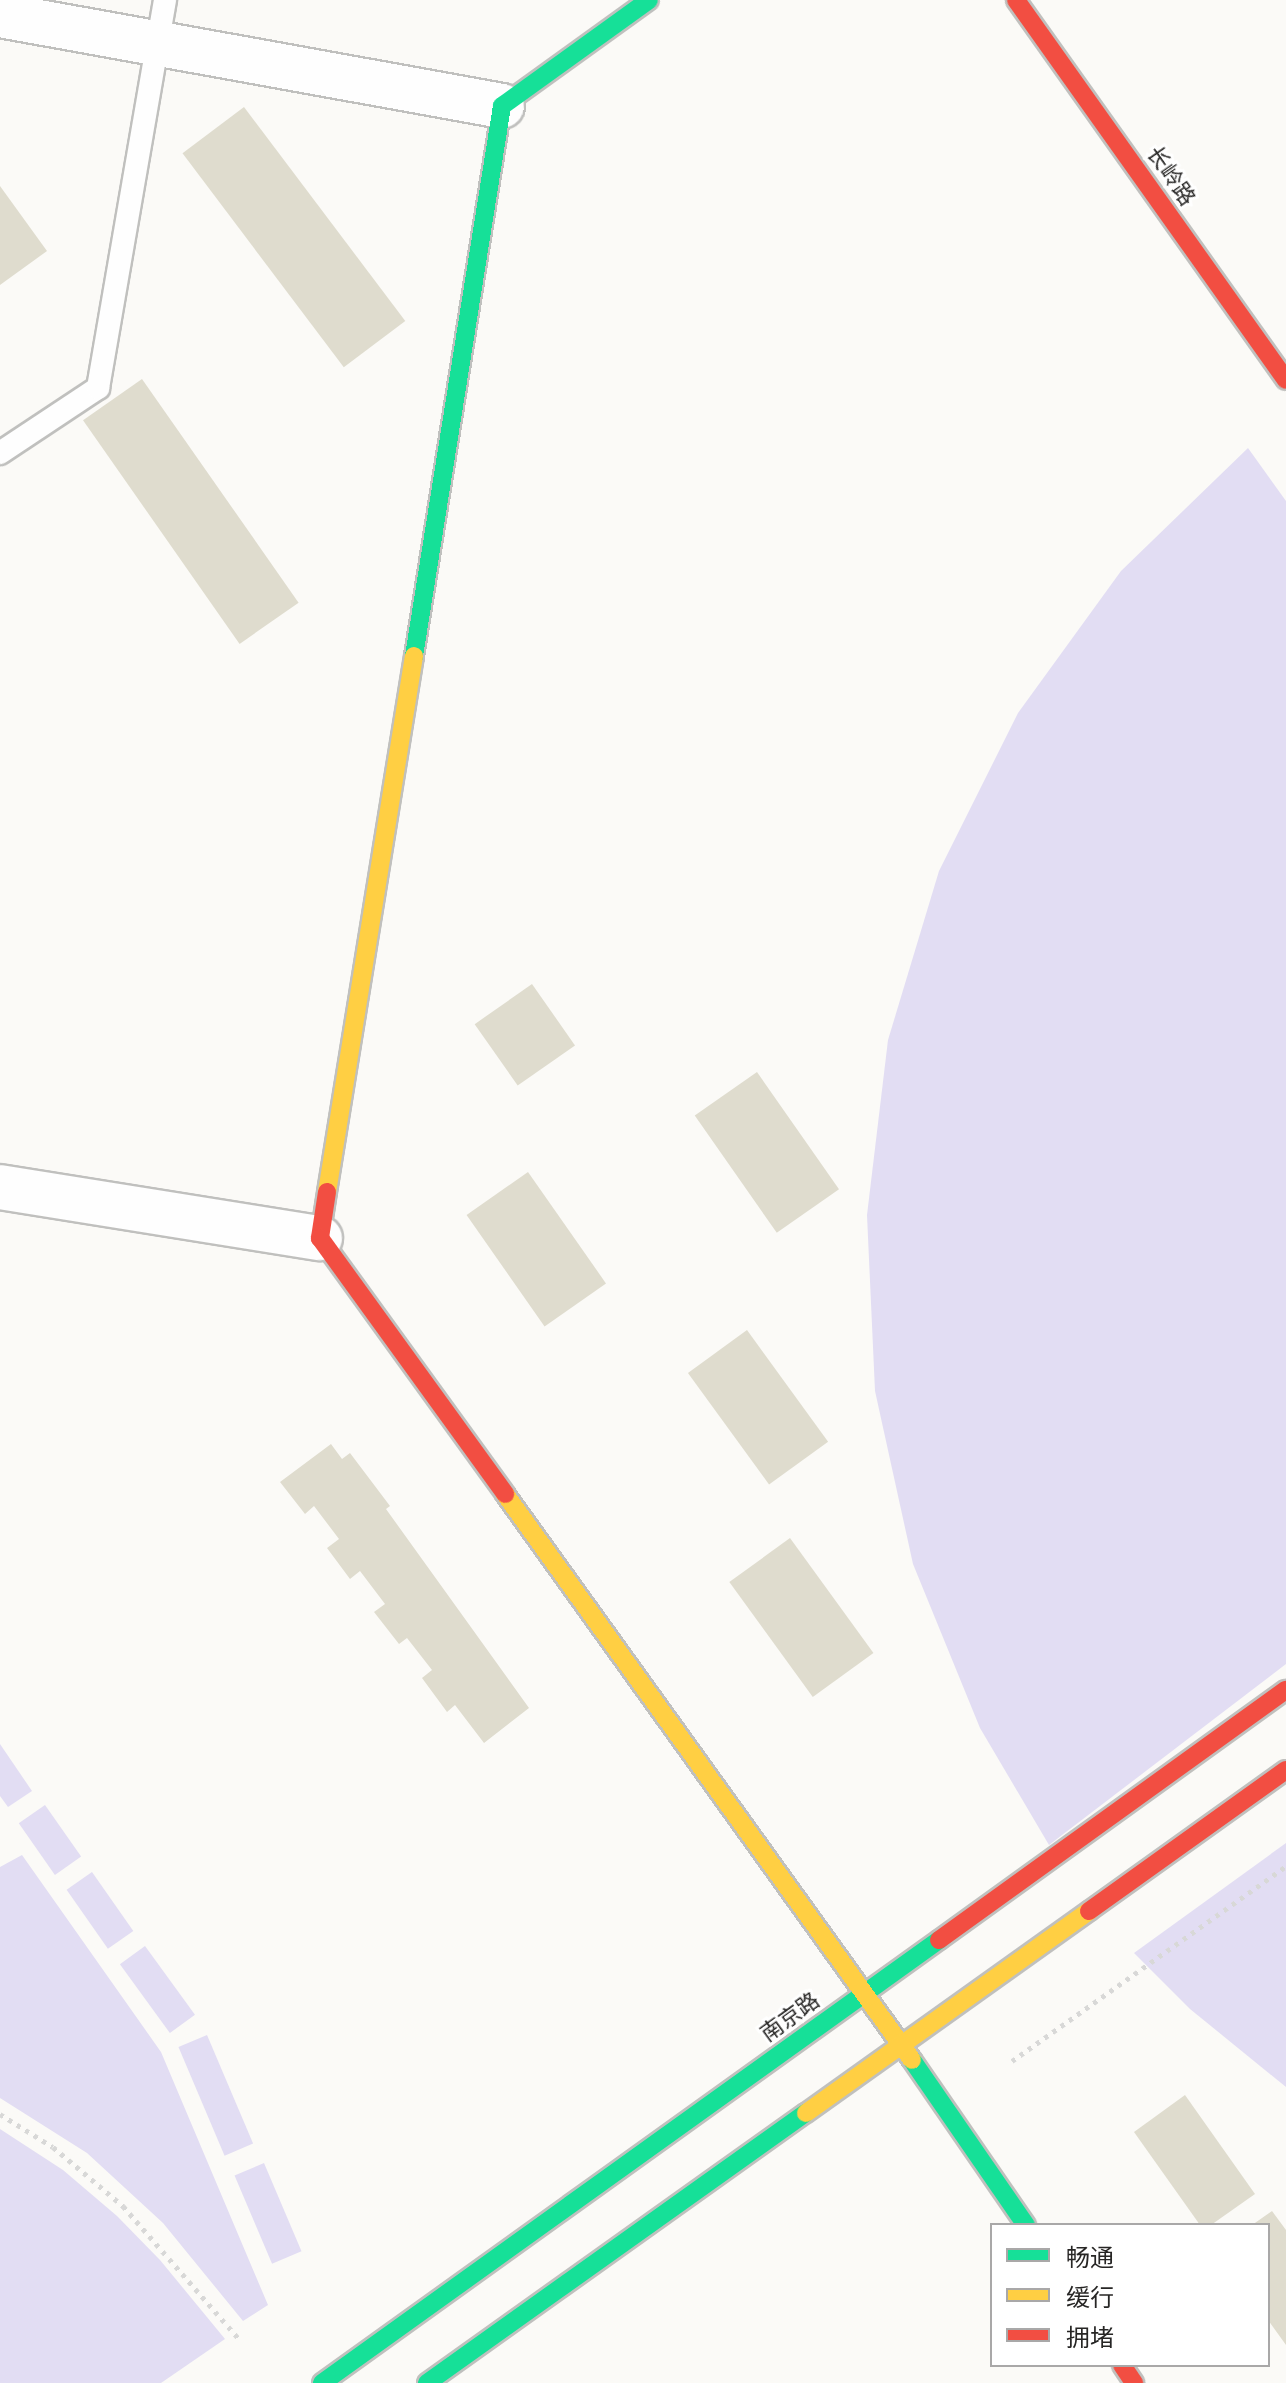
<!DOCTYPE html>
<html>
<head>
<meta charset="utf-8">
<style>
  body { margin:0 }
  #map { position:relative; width:1286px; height:2383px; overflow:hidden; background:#fbfaf7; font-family:Montserrat,"Noto Sans SC",sans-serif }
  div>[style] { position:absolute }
  .green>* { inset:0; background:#e2ddf3; transform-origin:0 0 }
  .building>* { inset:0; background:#dfdcce; transform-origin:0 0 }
  .path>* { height:5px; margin-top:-2.5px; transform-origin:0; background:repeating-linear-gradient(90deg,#d8d8d7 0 4px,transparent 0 10px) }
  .roads { filter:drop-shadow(2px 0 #c0c0be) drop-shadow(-2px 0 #c0c0be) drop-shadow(0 2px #c0c0be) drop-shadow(0 -2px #c0c0be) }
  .lane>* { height:22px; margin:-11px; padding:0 11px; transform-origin:11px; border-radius:11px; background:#fefefe }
  .street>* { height:44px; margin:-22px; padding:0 22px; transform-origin:22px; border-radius:22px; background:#fefefe }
  .fast>* { height:18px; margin:-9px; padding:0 9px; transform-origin:9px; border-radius:9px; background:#16e098 }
  .slow>* { height:18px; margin:-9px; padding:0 9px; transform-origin:9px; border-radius:9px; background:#ffcf43 }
  .jam>* { height:18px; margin:-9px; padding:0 9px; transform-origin:9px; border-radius:9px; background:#f24e42 }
  span { translate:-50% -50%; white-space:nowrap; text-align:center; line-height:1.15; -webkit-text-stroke:6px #fff; paint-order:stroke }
  .street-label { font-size:22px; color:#272625 }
  .legend { position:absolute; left:990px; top:2223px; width:280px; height:144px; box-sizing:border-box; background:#fff; border:2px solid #a9a8a8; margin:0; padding:10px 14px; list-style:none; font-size:24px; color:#272625 }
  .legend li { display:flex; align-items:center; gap:16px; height:40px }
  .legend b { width:40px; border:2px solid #a9a8a8 }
</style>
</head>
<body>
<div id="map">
  <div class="green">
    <div style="clip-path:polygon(1248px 448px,1286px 501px,1286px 1664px,1049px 1845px,980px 1728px,913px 1564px,875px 1391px,867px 1215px,888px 1040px,939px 871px,1018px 713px,1121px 571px)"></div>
    <div style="clip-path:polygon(0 1744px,32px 1791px,8px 1807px,0 1796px)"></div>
    <div style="left:45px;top:1805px;width:63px;height:32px;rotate:55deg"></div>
    <div style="clip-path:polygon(1286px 1843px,1286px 2087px,1190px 2009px,1134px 1953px)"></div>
    <div style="clip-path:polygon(22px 1855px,161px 2052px,268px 2305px,243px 2321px,163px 2223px,87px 2153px,0 2098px,0 1867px)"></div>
    <div style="left:92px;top:1872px;width:72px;height:31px;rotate:55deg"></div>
    <div style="left:145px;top:1946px;width:85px;height:31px;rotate:54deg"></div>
    <div style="left:207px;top:2035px;width:118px;height:31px;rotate:67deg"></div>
    <div style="clip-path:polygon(0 2129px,63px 2170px,117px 2216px,160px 2260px,225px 2339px,161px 2383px,0 2383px)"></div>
    <div style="left:264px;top:2163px;width:96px;height:32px;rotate:67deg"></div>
  </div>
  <div class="building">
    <div style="left:244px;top:107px;width:268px;height:77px;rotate:53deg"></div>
    <div style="clip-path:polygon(0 186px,47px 251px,0 285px)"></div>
    <div style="left:142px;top:379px;width:273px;height:72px;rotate:55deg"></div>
    <div style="left:532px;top:984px;width:75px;height:70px;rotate:55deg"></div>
    <div style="left:757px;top:1072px;width:143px;height:76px;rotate:55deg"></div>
    <div style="left:528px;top:1172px;width:136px;height:75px;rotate:55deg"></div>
    <div style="left:747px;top:1330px;width:138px;height:73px;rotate:54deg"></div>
    <div style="clip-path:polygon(331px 1444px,342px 1459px,350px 1453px,390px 1506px,386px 1509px,529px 1708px,484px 1743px,455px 1705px,447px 1712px,422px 1678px,432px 1670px,407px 1638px,399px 1644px,374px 1612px,385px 1604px,360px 1571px,350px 1579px,327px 1548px,339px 1539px,314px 1506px,305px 1514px,280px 1482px)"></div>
    <div style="left:790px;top:1538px;width:142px;height:75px;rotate:54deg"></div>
    <div style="clip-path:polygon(1185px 2095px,1255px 2194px,1211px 2225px,1200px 2225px,1134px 2132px)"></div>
    <div style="clip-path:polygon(1272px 2211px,1286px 2230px,1286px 2345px,1268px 2320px,1268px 2225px,1252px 2225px)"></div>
  </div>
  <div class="path">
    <div style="left:1012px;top:2061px;width:336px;rotate:-35.4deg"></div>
    <div style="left:0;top:2114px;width:62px;rotate:31.9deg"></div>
    <div style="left:53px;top:2147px;width:92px;rotate:40.1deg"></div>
    <div style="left:123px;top:2206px;width:178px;rotate:48.9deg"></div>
  </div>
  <div class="roads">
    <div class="lane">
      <div style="left:0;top:453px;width:118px;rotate:-33.6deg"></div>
      <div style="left:98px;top:388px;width:394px;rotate:-80.2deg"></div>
    </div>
    <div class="street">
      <div style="left:0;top:15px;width:510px;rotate:10.27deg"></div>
      <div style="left:0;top:1187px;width:324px;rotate:9.1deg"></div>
    </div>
    <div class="fast">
      <div style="left:414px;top:656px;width:557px;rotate:-80.91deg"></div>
      <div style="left:502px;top:106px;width:181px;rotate:-35.8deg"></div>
      <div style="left:912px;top:2060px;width:201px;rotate:55.4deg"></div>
      <div style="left:322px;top:2383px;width:760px;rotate:-35.68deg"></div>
      <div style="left:427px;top:2383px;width:465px;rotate:-35.5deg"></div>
    </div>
    <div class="slow">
      <div style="left:327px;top:1192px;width:543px;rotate:-80.78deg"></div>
      <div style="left:505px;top:1494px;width:697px;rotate:54.28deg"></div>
      <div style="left:806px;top:2113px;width:348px;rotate:-35.5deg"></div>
    </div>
    <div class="jam">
      <div style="left:1016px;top:0;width:466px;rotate:54.6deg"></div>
      <div style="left:327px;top:1192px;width:47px;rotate:98.7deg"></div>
      <div style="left:320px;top:1238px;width:316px;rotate:54.1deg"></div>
      <div style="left:1089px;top:1911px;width:242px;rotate:-35.6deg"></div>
      <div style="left:939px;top:1940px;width:428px;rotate:-35.8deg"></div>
      <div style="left:1122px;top:2365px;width:22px;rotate:56deg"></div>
    </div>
  </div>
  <div class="street-label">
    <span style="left:1171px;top:176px;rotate:55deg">长岭路</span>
    <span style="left:790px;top:2017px;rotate:-36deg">南京路</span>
  </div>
  <ul class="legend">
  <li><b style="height:10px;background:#16e098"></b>畅通</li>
  <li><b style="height:10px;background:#ffcf43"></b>缓行</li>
  <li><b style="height:10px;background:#f24e42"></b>拥堵</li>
  </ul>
</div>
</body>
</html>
